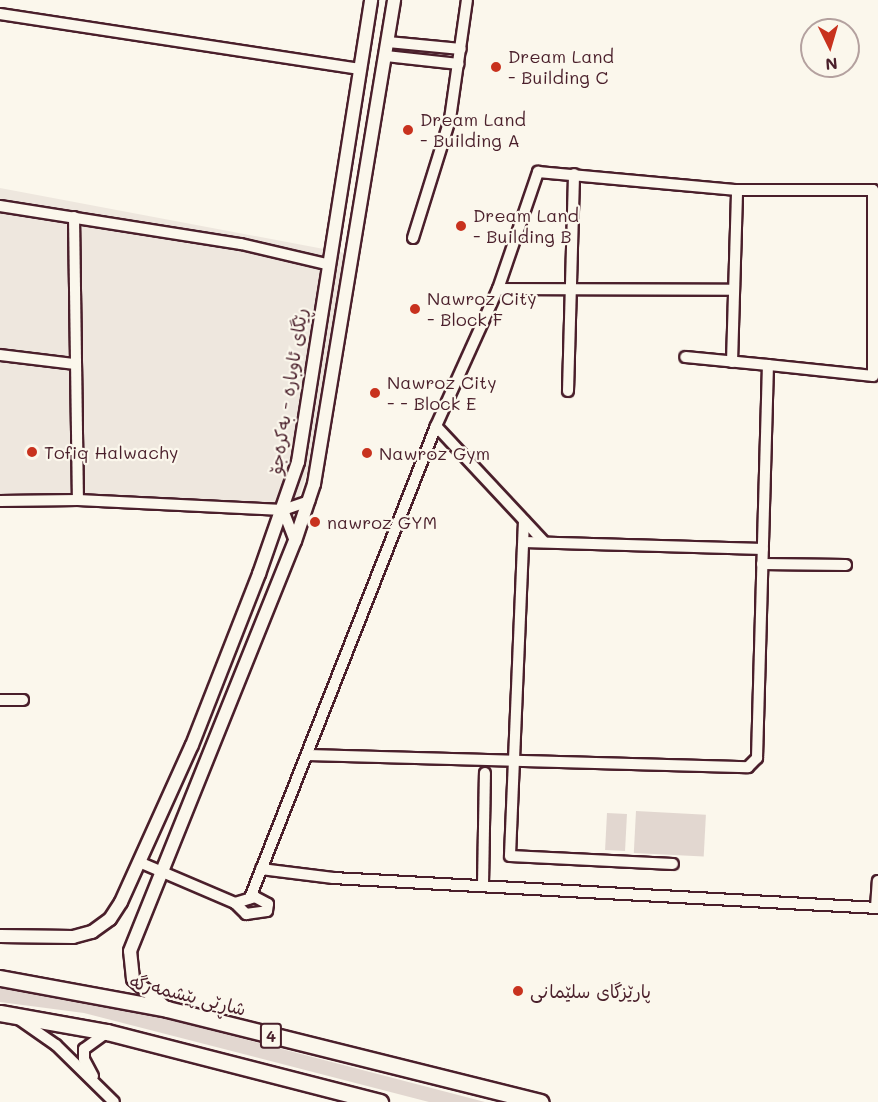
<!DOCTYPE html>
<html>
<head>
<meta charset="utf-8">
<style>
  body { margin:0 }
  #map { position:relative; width:878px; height:1102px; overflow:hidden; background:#fbf7ec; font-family:Mali,"Playpen Sans Arabic",sans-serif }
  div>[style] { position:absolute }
  .built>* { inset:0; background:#eee7de }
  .green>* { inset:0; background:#e2d7d0; transform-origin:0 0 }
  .roads { filter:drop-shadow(2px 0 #4a1f2b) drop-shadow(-2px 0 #4a1f2b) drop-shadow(0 2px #4a1f2b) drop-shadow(0 -2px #4a1f2b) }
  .minor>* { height:10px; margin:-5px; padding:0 5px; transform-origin:5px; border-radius:5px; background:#fbf7ec }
  .major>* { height:12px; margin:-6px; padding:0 6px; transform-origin:6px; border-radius:6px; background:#fbf7ec }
  .highway>* { height:15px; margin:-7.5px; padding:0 7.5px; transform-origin:7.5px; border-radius:7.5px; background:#fbf7ec }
  .dots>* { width:16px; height:16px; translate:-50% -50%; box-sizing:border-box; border:3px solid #fbf7ec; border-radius:50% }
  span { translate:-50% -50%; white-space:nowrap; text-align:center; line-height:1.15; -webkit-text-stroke:4.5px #fbf7ec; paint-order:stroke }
  .shield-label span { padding:2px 4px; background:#fbf7ec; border:2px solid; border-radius:4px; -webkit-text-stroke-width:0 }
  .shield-label { font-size:16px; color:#4a1f2b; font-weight:700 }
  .poi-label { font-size:18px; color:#4a1f2b }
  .left { translate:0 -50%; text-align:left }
  .street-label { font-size:18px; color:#4a1f2b }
  .north { position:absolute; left:800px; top:18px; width:60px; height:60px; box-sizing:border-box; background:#fbf7ec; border:2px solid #b4a19f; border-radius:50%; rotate:175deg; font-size:16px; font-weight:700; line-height:24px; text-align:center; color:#4a1f2b }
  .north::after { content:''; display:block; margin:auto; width:21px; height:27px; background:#c8321e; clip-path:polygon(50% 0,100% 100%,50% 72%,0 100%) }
</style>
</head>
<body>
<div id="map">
  <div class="built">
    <div style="clip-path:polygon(0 188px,345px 253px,311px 461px,294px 512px,114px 502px,0 502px)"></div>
  </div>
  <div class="green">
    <div style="left:636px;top:811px;width:70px;height:42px;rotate:3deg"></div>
    <div style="left:607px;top:813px;width:20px;height:37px;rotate:3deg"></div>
    <div style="clip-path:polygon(0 987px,82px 997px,485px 1102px,429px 1102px,84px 1013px,0 1002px)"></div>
  </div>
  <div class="roads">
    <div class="minor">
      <div style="left:0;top:14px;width:364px;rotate:8.7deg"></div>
      <div style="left:388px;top:42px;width:73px;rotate:5.5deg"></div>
      <div style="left:386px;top:56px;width:73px;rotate:6.3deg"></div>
      <div style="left:0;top:206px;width:244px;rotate:9deg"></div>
      <div style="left:241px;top:244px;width:87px;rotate:13.2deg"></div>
      <div style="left:74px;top:217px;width:283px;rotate:89.2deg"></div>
      <div style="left:413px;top:238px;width:125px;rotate:-72.7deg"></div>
      <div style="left:450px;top:119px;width:120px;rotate:-81.9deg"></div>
      <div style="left:498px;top:289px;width:236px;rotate:0.2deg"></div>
      <div style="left:0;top:355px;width:75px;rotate:6.9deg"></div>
      <div style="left:732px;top:362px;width:172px;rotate:-88.3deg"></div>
      <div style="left:568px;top:391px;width:217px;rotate:-88.4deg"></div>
      <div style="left:436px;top:426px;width:158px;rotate:47deg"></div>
      <div style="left:0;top:501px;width:78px;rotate:-0.7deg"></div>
      <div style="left:78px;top:500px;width:205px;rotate:2.8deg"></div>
      <div style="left:283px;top:510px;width:28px;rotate:-19deg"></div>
      <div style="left:283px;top:510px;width:33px;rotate:69deg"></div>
      <div style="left:524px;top:521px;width:335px;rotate:92.4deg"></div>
      <div style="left:510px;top:856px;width:163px;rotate:2.8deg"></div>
      <div style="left:524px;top:542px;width:239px;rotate:1.7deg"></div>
      <div style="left:762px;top:564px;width:84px;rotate:0.7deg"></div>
      <div style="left:0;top:700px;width:23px"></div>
      <div style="left:308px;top:755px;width:440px;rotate:1.6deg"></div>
      <div style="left:748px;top:767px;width:13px;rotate:-45deg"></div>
      <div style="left:757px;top:758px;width:393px;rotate:-88.4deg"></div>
      <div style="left:768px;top:365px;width:83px;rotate:-174.5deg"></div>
      <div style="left:139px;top:862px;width:104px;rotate:23.1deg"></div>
      <div style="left:235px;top:903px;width:16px;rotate:45deg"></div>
      <div style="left:246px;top:914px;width:21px;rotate:-8deg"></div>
      <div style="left:267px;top:911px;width:7px;rotate:-82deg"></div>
      <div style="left:268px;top:904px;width:15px;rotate:-152deg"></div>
      <div style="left:255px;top:897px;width:21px;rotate:163deg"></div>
      <div style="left:261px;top:869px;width:73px;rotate:7.1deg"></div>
      <div style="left:333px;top:878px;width:546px;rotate:3.15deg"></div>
      <div style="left:483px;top:885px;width:112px;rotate:-89deg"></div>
      <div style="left:250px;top:898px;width:507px;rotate:-68.49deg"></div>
      <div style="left:436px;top:426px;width:150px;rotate:-65.7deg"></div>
      <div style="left:498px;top:289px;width:124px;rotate:-71.1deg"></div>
      <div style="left:538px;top:172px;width:200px;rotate:5.2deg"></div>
      <div style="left:737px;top:190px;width:136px"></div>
      <div style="left:873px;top:190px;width:186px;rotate:90deg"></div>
      <div style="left:873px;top:376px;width:106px;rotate:-174deg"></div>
      <div style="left:876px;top:907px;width:26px;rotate:-86deg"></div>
      <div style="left:20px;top:1020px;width:44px;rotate:34.8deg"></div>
      <div style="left:56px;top:1045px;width:81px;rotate:44.5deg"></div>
      <div style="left:93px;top:1076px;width:19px;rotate:-118deg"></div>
      <div style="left:84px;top:1059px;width:10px;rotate:-90deg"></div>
      <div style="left:84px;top:1049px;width:29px;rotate:-36deg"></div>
    </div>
    <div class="major">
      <div style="left:0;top:936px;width:73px;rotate:0.8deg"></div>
      <div style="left:73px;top:937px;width:20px;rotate:-15deg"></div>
      <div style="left:92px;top:932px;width:22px;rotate:-36deg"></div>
      <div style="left:110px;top:919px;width:20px;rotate:-57deg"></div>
      <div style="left:121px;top:902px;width:172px;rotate:-65.7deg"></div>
      <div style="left:192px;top:745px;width:184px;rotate:-68.6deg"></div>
      <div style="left:259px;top:574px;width:119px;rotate:-70.8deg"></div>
      <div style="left:298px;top:462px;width:468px;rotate:-81deg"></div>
      <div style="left:167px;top:1009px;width:45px;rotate:-138.6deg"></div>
      <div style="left:133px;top:979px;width:28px;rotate:-96deg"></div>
      <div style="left:130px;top:951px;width:442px;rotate:-68.1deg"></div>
      <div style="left:295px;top:541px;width:60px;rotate:-71.6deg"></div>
      <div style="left:314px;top:484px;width:491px;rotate:-80.6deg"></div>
    </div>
    <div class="highway">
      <div style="left:0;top:978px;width:170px;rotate:10.5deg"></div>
      <div style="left:167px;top:1009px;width:385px;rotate:14deg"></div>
      <div style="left:0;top:1013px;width:109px;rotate:10.1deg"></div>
      <div style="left:107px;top:1032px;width:282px;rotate:14.4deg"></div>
    </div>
  </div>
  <div class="dots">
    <div style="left:496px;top:67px;background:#c8321e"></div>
    <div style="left:408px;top:130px;background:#c8321e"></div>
    <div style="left:461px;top:226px;background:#c8321e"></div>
    <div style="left:415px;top:309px;background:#c8321e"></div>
    <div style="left:375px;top:393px;background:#c8321e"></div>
    <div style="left:32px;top:452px;background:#c8321e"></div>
    <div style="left:367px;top:453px;background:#c8321e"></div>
    <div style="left:315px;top:522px;background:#c8321e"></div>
    <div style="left:518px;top:991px;background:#c8321e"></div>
  </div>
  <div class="shield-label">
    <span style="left:271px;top:1036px">4</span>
  </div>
  <div class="poi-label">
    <span class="left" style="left:508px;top:67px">Dream Land<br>- Building C</span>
    <span class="left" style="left:420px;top:130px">Dream Land<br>- Building A</span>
    <span class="left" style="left:473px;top:226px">Dream Land<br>- Building B</span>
    <span class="left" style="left:427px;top:309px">Nawroz City<br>- Block F</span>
    <span class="left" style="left:387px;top:393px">Nawroz City<br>- - Block E</span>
    <span class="left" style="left:44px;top:452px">Tofiq Halwachy</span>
    <span class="left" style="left:379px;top:453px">Nawroz Gym</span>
    <span class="left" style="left:327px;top:522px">nawroz GYM</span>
    <span class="left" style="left:530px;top:991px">پارێزگای سلێمانی</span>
  </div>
  <div class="street-label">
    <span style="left:288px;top:391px;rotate:-81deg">ڕێگای ئاوبارە - بەکرەجۆ</span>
    <span style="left:188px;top:995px;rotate:14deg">شاڕێی پێشمەرگە</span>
  </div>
  <div class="north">N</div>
</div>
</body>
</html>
